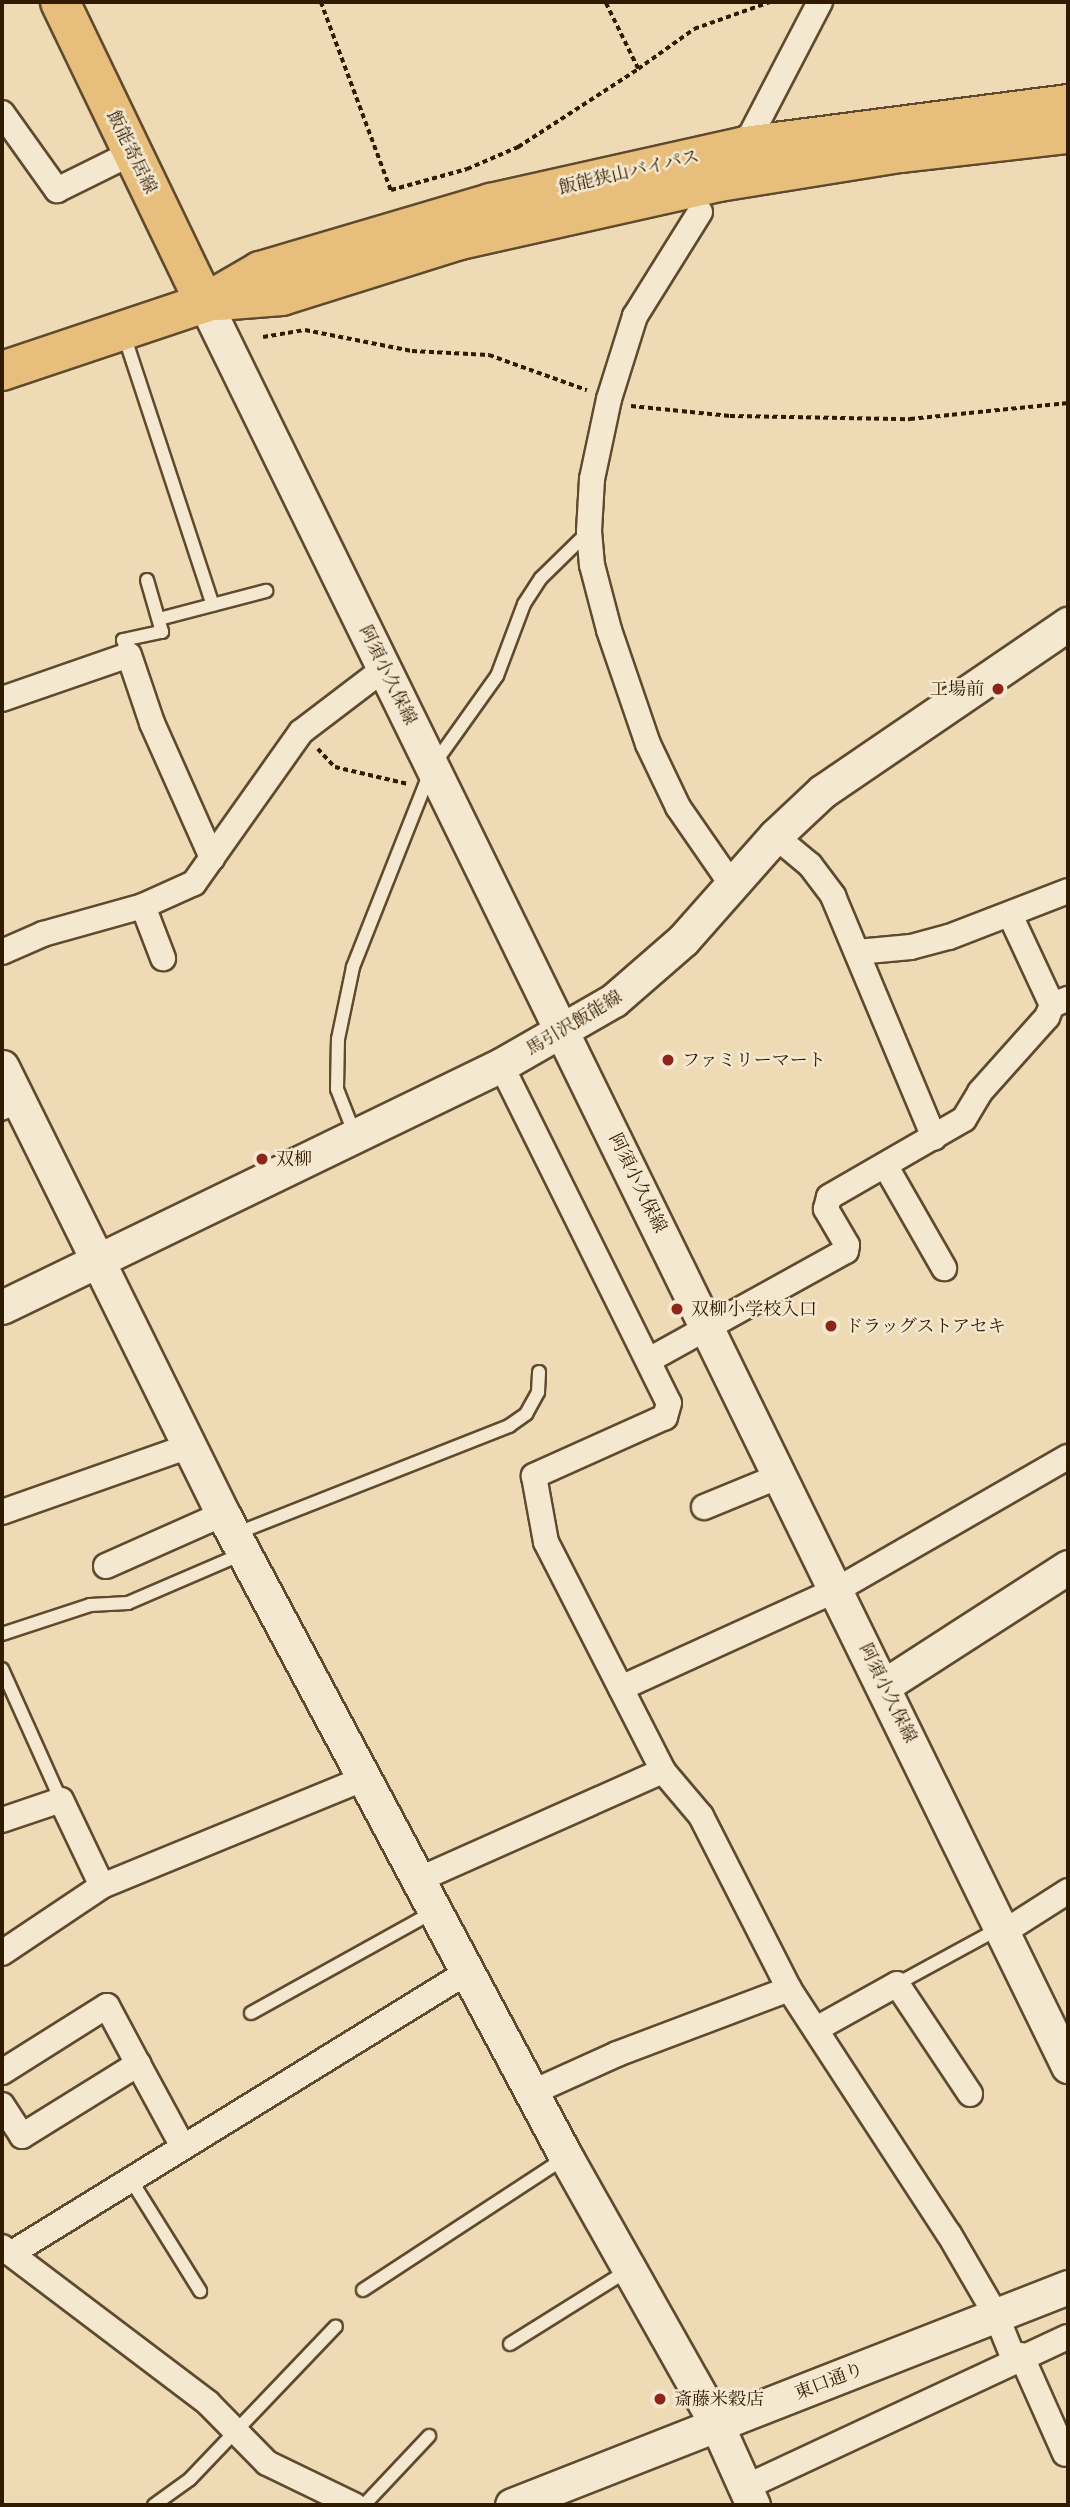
<!DOCTYPE html>
<html>
<head>
<meta charset="utf-8">
<style>
  body { margin:0 }
  #map { position:relative; width:1070px; height:2507px; overflow:hidden; background:#eedbb6; font-family:"Libre Caslon Text","Noto Serif JP",serif }
  div>[style] { position:absolute }
  .path>* { height:3.5px; margin-top:-1.75px; transform-origin:0; background:repeating-linear-gradient(90deg,#301a00 0 5px,transparent 0 8.5px) }
  .roads { filter:drop-shadow(2px 0 #604a2e) drop-shadow(-2px 0 #604a2e) drop-shadow(0 2px #604a2e) drop-shadow(0 -2px #604a2e) }
  .lane>* { height:12px; margin:-6px; padding:0 6px; transform-origin:6px; border-radius:6px; background:#f4e8d0 }
  .street>* { height:24px; margin:-12px; padding:0 12px; transform-origin:12px; border-radius:12px; background:#f4e8d0 }
  .secondary>* { height:33px; margin:-16.5px; padding:0 16.5px; transform-origin:16.5px; border-radius:16.5px; background:#f4e8d0 }
  .primary>* { height:38px; margin:-19px; padding:0 19px; transform-origin:19px; border-radius:19px; background:#e7be7b }
  .highway>* { height:38px; margin:-19px; padding:0 19px; transform-origin:19px; border-radius:19px; background:#e7be7b }
  .dots>* { width:19px; height:19px; translate:-50% -50%; box-sizing:border-box; border:4px solid #f4e8d0; border-radius:50% }
  span { translate:-50% -50%; white-space:nowrap; text-align:center; line-height:1.15; -webkit-text-stroke:5px #f4e8d0; paint-order:stroke }
  .street-label { font-size:18px; color:#301a00 }
  .poi-label { font-size:18px; color:#301a00 }
  .right { translate:-100% -50%; text-align:right }
  .left { translate:0 -50%; text-align:left }
  .frame { position:absolute; inset:0; border:4px solid #301a00; pointer-events:none }
</style>
</head>
<body>
<div id="map">
  <div class="path">
    <div style="left:321px;top:2px;width:201px;rotate:69.6deg"></div>
    <div style="left:391px;top:190px;width:79px;rotate:-15.4deg"></div>
    <div style="left:467px;top:169px;width:56px;rotate:-23.3deg"></div>
    <div style="left:518px;top:147px;width:143px;rotate:-33deg"></div>
    <div style="left:638px;top:69px;width:75px;rotate:-116.2deg"></div>
    <div style="left:638px;top:69px;width:69px;rotate:-35.5deg"></div>
    <div style="left:694px;top:29px;width:81px;rotate:-19.6deg"></div>
    <div style="left:263px;top:337px;width:43px;rotate:-9.5deg"></div>
    <div style="left:305px;top:330px;width:109px;rotate:11.1deg"></div>
    <div style="left:412px;top:351px;width:77px;rotate:3deg"></div>
    <div style="left:489px;top:355px;width:104px;rotate:19.7deg"></div>
    <div style="left:631px;top:406px;width:100px;rotate:5.8deg"></div>
    <div style="left:730px;top:416px;width:180px;rotate:1deg"></div>
    <div style="left:910px;top:419px;width:159px;rotate:-5.8deg"></div>
    <div style="left:318px;top:749px;width:25px;rotate:47deg"></div>
    <div style="left:335px;top:767px;width:75px;rotate:13.1deg"></div>
  </div>
  <div class="roads">
    <div class="lane">
      <div style="left:124px;top:335px;width:284px;rotate:71.8deg"></div>
      <div style="left:159px;top:619px;width:111px;rotate:-14.7deg"></div>
      <div style="left:129px;top:655px;width:16px;rotate:-112deg"></div>
      <div style="left:123px;top:640px;width:40px;rotate:-12deg"></div>
      <div style="left:162px;top:632px;width:54px;rotate:-106.1deg"></div>
      <div style="left:2px;top:1114px;width:21px;rotate:-23deg"></div>
      <div style="left:355px;top:1135px;width:49px;rotate:-111.4deg"></div>
      <div style="left:337px;top:1089px;width:50px;rotate:-88.9deg"></div>
      <div style="left:338px;top:1039px;width:74px;rotate:-78.2deg"></div>
      <div style="left:353px;top:967px;width:215px;rotate:-68.4deg"></div>
      <div style="left:432px;top:767px;width:112px;rotate:-54.5deg"></div>
      <div style="left:497px;top:676px;width:77px;rotate:-69.4deg"></div>
      <div style="left:524px;top:604px;width:31px;rotate:-57deg"></div>
      <div style="left:541px;top:578px;width:67px;rotate:-44.4deg"></div>
      <div style="left:235px;top:1534px;width:295px;rotate:-21.5deg"></div>
      <div style="left:509px;top:1426px;width:21px;rotate:-35deg"></div>
      <div style="left:526px;top:1414px;width:25px;rotate:-61deg"></div>
      <div style="left:538px;top:1392px;width:20px;rotate:-87deg"></div>
      <div style="left:2px;top:1634px;width:93px;rotate:-18.2deg"></div>
      <div style="left:90px;top:1605px;width:38px;rotate:-3deg"></div>
      <div style="left:128px;top:1603px;width:124px;rotate:-23.3deg"></div>
      <div style="left:2px;top:1669px;width:144px;rotate:65.8deg"></div>
      <div style="left:897px;top:1984px;width:115px;rotate:-28.6deg"></div>
      <div style="left:251px;top:2013px;width:208px;rotate:-29deg"></div>
      <div style="left:131px;top:2180px;width:131px;rotate:58.1deg"></div>
      <div style="left:363px;top:2290px;width:241px;rotate:-33.2deg"></div>
      <div style="left:510px;top:2344px;width:138px;rotate:-32deg"></div>
      <div style="left:154px;top:2505px;width:44px;rotate:-35.8deg"></div>
      <div style="left:190px;top:2479px;width:211px;rotate:-46.3deg"></div>
      <div style="left:364px;top:2505px;width:95px;rotate:-46.7deg"></div>
    </div>
    <div class="street">
      <div style="left:2px;top:113px;width:95px;rotate:54.5deg"></div>
      <div style="left:57px;top:190px;width:84px;rotate:-26.3deg"></div>
      <div style="left:745px;top:146px;width:162px;rotate:-62.5deg"></div>
      <div style="left:700px;top:212px;width:123px;rotate:122deg"></div>
      <div style="left:635px;top:316px;width:87px;rotate:107.4deg"></div>
      <div style="left:609px;top:399px;width:82px;rotate:102deg"></div>
      <div style="left:592px;top:479px;width:52px;rotate:93.3deg"></div>
      <div style="left:589px;top:531px;width:34px;rotate:85deg"></div>
      <div style="left:592px;top:565px;width:67px;rotate:75.3deg"></div>
      <div style="left:609px;top:630px;width:120px;rotate:71.1deg"></div>
      <div style="left:648px;top:744px;width:70px;rotate:64.5deg"></div>
      <div style="left:678px;top:807px;width:95px;rotate:55.3deg"></div>
      <div style="left:2px;top:699px;width:134px;rotate:-19.1deg"></div>
      <div style="left:129px;top:655px;width:72px;rotate:71.3deg"></div>
      <div style="left:152px;top:723px;width:148px;rotate:66deg"></div>
      <div style="left:775px;top:836px;width:45px;rotate:39.6deg"></div>
      <div style="left:810px;top:865px;width:39px;rotate:53deg"></div>
      <div style="left:833px;top:896px;width:262px;rotate:67.3deg"></div>
      <div style="left:143px;top:906px;width:56px;rotate:69deg"></div>
      <div style="left:1011px;top:917px;width:97px;rotate:65deg"></div>
      <div style="left:2px;top:952px;width:45px;rotate:-23.7deg"></div>
      <div style="left:43px;top:934px;width:104px;rotate:-15.6deg"></div>
      <div style="left:143px;top:906px;width:56px;rotate:-24.3deg"></div>
      <div style="left:194px;top:883px;width:185px;rotate:-54.7deg"></div>
      <div style="left:301px;top:732px;width:106px;rotate:-37.3deg"></div>
      <div style="left:857px;top:952px;width:54px;rotate:-5.3deg"></div>
      <div style="left:911px;top:947px;width:39px;rotate:-15deg"></div>
      <div style="left:949px;top:937px;width:128px;rotate:-21.1deg"></div>
      <div style="left:501px;top:1065px;width:377px;rotate:63.6deg"></div>
      <div style="left:669px;top:1403px;width:15px;rotate:106deg"></div>
      <div style="left:665px;top:1417px;width:144px;rotate:155.8deg"></div>
      <div style="left:534px;top:1476px;width:67px;rotate:79.7deg"></div>
      <div style="left:546px;top:1542px;width:257px;rotate:62.9deg"></div>
      <div style="left:663px;top:1771px;width:59px;rotate:49.8deg"></div>
      <div style="left:701px;top:1816px;width:194px;rotate:63deg"></div>
      <div style="left:789px;top:1989px;width:293px;rotate:56.9deg"></div>
      <div style="left:949px;top:2234px;width:94px;rotate:59.9deg"></div>
      <div style="left:996px;top:2315px;width:48px;rotate:67.8deg"></div>
      <div style="left:885px;top:1165px;width:119px;rotate:60.2deg"></div>
      <div style="left:649px;top:1360px;width:225px;rotate:-29deg"></div>
      <div style="left:846px;top:1251px;width:6px;rotate:-81deg"></div>
      <div style="left:847px;top:1245px;width:42px;rotate:-120.3deg"></div>
      <div style="left:826px;top:1209px;width:12px;rotate:-76deg"></div>
      <div style="left:829px;top:1197px;width:156px;rotate:-30deg"></div>
      <div style="left:964px;top:1119px;width:31px;rotate:-59deg"></div>
      <div style="left:980px;top:1092px;width:101px;rotate:-48.2deg"></div>
      <div style="left:1047px;top:1017px;width:13px;rotate:-67deg"></div>
      <div style="left:1052px;top:1005px;width:17px;rotate:-21deg"></div>
      <div style="left:704px;top:1507px;width:84px;rotate:-22.3deg"></div>
      <div style="left:2px;top:1512px;width:198px;rotate:-19.4deg"></div>
      <div style="left:106px;top:1566px;width:128px;rotate:-24deg"></div>
      <div style="left:621px;top:1688px;width:239px;rotate:-24.5deg"></div>
      <div style="left:838px;top:1589px;width:265px;rotate:-29.9deg"></div>
      <div style="left:2px;top:1820px;width:62px;rotate:-18.7deg"></div>
      <div style="left:61px;top:1800px;width:95px;rotate:64.5deg"></div>
      <div style="left:420px;top:1879px;width:266px;rotate:-24deg"></div>
      <div style="left:1004px;top:1932px;width:76px;rotate:-32.6deg"></div>
      <div style="left:2px;top:1953px;width:120px;rotate:-33.8deg"></div>
      <div style="left:102px;top:1886px;width:284px;rotate:-22.3deg"></div>
      <div style="left:818px;top:2028px;width:90px;rotate:-29.1deg"></div>
      <div style="left:897px;top:1984px;width:132px;rotate:56.4deg"></div>
      <div style="left:2px;top:2072px;width:124px;rotate:-32.2deg"></div>
      <div style="left:107px;top:2006px;width:66px;rotate:61.9deg"></div>
      <div style="left:533px;top:2092px;width:92px;rotate:-24.3deg"></div>
      <div style="left:617px;top:2054px;width:184px;rotate:-20.7deg"></div>
      <div style="left:2px;top:2105px;width:37px;rotate:57deg"></div>
      <div style="left:22px;top:2136px;width:137px;rotate:-31.8deg"></div>
      <div style="left:138px;top:2064px;width:94px;rotate:61.5deg"></div>
      <div style="left:2px;top:2247px;width:258px;rotate:37.1deg"></div>
      <div style="left:208px;top:2403px;width:84px;rotate:45.5deg"></div>
      <div style="left:267px;top:2463px;width:97px;rotate:25.8deg"></div>
      <div style="left:12px;top:2253px;width:537px;rotate:-31.68deg"></div>
      <div style="left:1021px;top:2355px;width:108px;rotate:66deg"></div>
      <div style="left:746px;top:2487px;width:355px;rotate:-25deg"></div>
    </div>
    <div class="secondary">
      <div style="left:205px;top:303px;width:1963px;rotate:63.92deg"></div>
      <div style="left:2px;top:1067px;width:499px;rotate:63.7deg"></div>
      <div style="left:223px;top:1514px;width:729px;rotate:61.92deg"></div>
      <div style="left:566px;top:2157px;width:308px;rotate:60.6deg"></div>
      <div style="left:717px;top:2425px;width:88px;rotate:65.8deg"></div>
      <div style="left:2px;top:1307px;width:555px;rotate:-25.87deg"></div>
      <div style="left:501px;top:1065px;width:130px;rotate:-29.9deg"></div>
      <div style="left:614px;top:1000px;width:91px;rotate:-41deg"></div>
      <div style="left:683px;top:940px;width:139px;rotate:-48.5deg"></div>
      <div style="left:775px;top:836px;width:66px;rotate:-43.2deg"></div>
      <div style="left:823px;top:791px;width:297px;rotate:-34.3deg"></div>
      <div style="left:885px;top:1685px;width:218px;rotate:-32.8deg"></div>
      <div style="left:512px;top:2505px;width:597px;rotate:-21.41deg"></div>
    </div>
    <div class="primary">
      <div style="left:60px;top:2px;width:334px;rotate:64.3deg"></div>
    </div>
    <div class="highway">
      <div style="left:218px;top:301px;width:64px;rotate:-4.5deg"></div>
      <div style="left:282px;top:296px;width:187px;rotate:-17.5deg"></div>
      <div style="left:460px;top:240px;width:265px;rotate:-12.6deg"></div>
      <div style="left:719px;top:182px;width:183px;rotate:-9.1deg"></div>
      <div style="left:900px;top:153px;width:169px;rotate:-6.5deg"></div>
      <div style="left:2px;top:371px;width:214px;rotate:-18.5deg"></div>
      <div style="left:205px;top:303px;width:64px;rotate:-30.2deg"></div>
      <div style="left:260px;top:271px;width:241px;rotate:-16.4deg"></div>
      <div style="left:491px;top:203px;width:260px;rotate:-12.6deg"></div>
      <div style="left:745px;top:146px;width:326px;rotate:-7.4deg"></div>
    </div>
  </div>
  <div class="dots">
    <div style="left:998px;top:689px;background:#8f2418"></div>
    <div style="left:668px;top:1060px;background:#8f2418"></div>
    <div style="left:262px;top:1159px;background:#8f2418"></div>
    <div style="left:677px;top:1309px;background:#8f2418"></div>
    <div style="left:831px;top:1326px;background:#8f2418"></div>
    <div style="left:660px;top:2399px;background:#8f2418"></div>
  </div>
  <div class="street-label">
    <span style="left:132px;top:152px;rotate:64deg">飯能寄居線</span>
    <span style="left:629px;top:172px;rotate:-13deg">飯能狭山バイパス</span>
    <span style="left:388px;top:675px;rotate:64deg">阿須小久保線</span>
    <span style="left:574px;top:1023px;rotate:-31deg">馬引沢飯能線</span>
    <span style="left:638px;top:1183px;rotate:64deg">阿須小久保線</span>
    <span style="left:888px;top:1693px;rotate:64deg">阿須小久保線</span>
    <span style="left:829px;top:2381px;rotate:-21deg">東口通り</span>
  </div>
  <div class="poi-label">
    <span class="right" style="left:984px;top:689px">工場前</span>
    <span class="left" style="left:682px;top:1060px">ファミリーマート</span>
    <span class="left" style="left:276px;top:1159px">双柳</span>
    <span class="left" style="left:691px;top:1309px">双柳小学校入口</span>
    <span class="left" style="left:845px;top:1326px">ドラッグストアセキ</span>
    <span class="left" style="left:674px;top:2399px">斎藤米穀店</span>
  </div>
  <div class="frame"></div>
</div>
</body>
</html>
